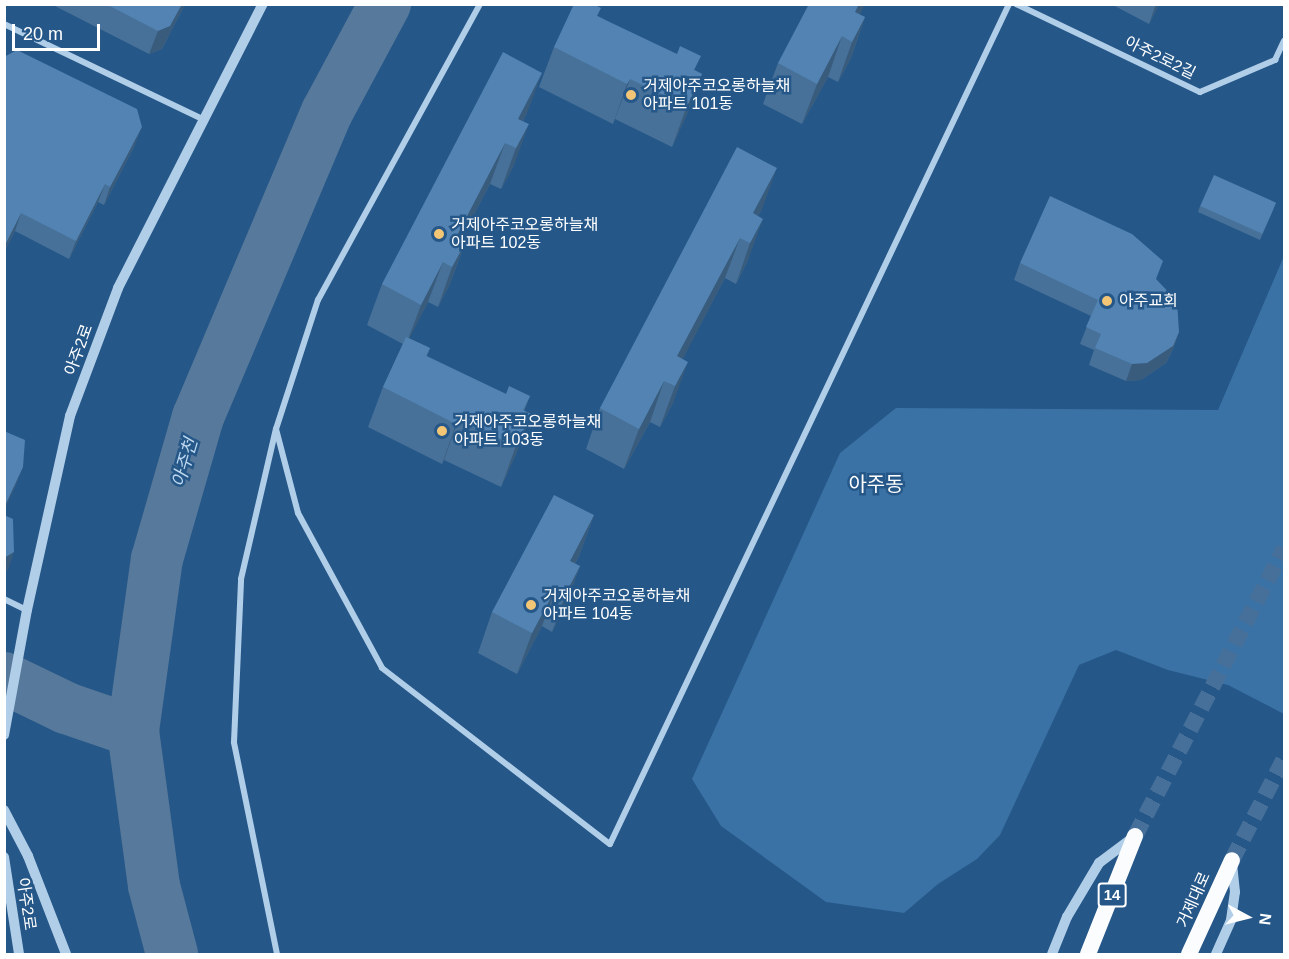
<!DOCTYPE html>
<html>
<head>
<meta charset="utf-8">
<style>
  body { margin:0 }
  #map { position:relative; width:1289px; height:959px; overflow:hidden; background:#255788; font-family:Helvetica,"Noto Sans KR",sans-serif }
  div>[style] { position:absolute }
  .green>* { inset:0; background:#3a72a5 }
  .river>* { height:52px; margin:-26px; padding:0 26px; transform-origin:26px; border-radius:26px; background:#57799b }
  .trunk-tunnel>* { height:16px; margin-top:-8px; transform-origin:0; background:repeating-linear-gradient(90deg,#46709a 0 16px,transparent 0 24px) }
  .minor>* { height:6px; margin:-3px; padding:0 3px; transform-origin:3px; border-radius:3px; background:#b1cee9 }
  .tertiary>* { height:10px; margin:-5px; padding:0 5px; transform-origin:5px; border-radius:5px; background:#b1cee9 }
  .trunk>* { height:16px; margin:-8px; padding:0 8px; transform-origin:8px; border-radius:8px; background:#fafcfe }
  .wall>* { inset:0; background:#477199 }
  .shaded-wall>* { inset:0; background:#395c7d }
  .building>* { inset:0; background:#5283b2; transform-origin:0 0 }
  .dots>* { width:16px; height:16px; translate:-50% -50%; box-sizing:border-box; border:3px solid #255788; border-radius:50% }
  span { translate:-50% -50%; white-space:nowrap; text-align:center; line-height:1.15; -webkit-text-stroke:5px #255788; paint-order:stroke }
  .shield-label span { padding:2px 4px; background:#255788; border:2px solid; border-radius:4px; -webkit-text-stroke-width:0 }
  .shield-label { font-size:15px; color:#fff; font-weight:700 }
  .street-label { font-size:16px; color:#fff }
  .poi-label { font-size:16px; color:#fff }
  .left { translate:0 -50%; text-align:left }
  .water-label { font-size:18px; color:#bdd8f0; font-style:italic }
  .quarter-label { font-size:20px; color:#fff }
  .frame { position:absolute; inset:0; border:6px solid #fff; pointer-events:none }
  .north { position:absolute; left:1217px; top:887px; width:60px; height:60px; -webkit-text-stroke:4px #255788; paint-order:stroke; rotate:97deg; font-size:16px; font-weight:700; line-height:24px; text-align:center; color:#fff }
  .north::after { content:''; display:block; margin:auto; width:21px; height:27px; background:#fff; clip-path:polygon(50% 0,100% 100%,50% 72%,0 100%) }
  .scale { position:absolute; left:12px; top:24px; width:88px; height:27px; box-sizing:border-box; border:3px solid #fff; border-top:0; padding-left:8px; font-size:18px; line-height:21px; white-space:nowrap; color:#fff; -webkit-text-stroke:4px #255788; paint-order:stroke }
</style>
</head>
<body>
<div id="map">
  <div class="green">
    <div style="clip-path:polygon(1284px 256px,1284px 714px,1228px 685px,1168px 670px,1116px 650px,1079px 665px,1000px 835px,977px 859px,938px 884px,904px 913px,826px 902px,721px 826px,692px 779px,840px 453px,896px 408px,1218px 410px)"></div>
  </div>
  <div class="river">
    <div style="left:4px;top:678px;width:69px;rotate:25.8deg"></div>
    <div style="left:66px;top:708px;width:71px;rotate:18.9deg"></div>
    <div style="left:172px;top:954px;width:70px;rotate:-104.8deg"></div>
    <div style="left:154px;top:886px;width:156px;rotate:-97.7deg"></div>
    <div style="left:133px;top:731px;width:174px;rotate:-82.1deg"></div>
    <div style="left:157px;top:559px;width:148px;rotate:-73.9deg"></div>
    <div style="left:198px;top:417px;width:331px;rotate:-67.1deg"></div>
    <div style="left:327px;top:112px;width:123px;rotate:-61.8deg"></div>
  </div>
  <div class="trunk-tunnel">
    <div style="left:1135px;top:836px;width:324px;rotate:-62.6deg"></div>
    <div style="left:1232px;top:860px;width:114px;rotate:-62.8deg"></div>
  </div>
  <div class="minor">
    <div style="left:1016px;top:4px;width:204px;rotate:25.6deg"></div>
    <div style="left:1200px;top:92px;width:82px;rotate:-23.1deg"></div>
    <div style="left:1275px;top:60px;width:21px;rotate:-65deg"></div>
    <div style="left:4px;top:24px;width:220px;rotate:25.6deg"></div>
    <div style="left:276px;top:429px;width:87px;rotate:75.3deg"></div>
    <div style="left:298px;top:513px;width:176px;rotate:61.5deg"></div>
    <div style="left:382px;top:668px;width:288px;rotate:37.7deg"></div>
    <div style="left:610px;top:844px;width:930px;rotate:-64.59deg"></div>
    <div style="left:4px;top:599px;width:25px;rotate:26deg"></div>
    <div style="left:277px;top:954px;width:216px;rotate:-101.5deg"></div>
    <div style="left:234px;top:742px;width:163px;rotate:-87.5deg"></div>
    <div style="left:241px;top:579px;width:154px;rotate:-76.9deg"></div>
    <div style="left:276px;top:429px;width:136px;rotate:-72deg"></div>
    <div style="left:318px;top:300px;width:337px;rotate:-61.3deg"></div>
  </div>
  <div class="tertiary">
    <div style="left:4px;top:735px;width:127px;rotate:-79.6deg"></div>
    <div style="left:27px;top:610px;width:199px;rotate:-77.5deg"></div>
    <div style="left:70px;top:416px;width:137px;rotate:-69.4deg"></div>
    <div style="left:118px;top:288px;width:319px;rotate:-63deg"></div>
    <div style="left:4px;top:810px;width:52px;rotate:62.4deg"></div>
    <div style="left:28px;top:856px;width:105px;rotate:68.8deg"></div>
    <div style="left:4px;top:857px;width:98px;rotate:81.2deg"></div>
    <div style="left:1052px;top:954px;width:40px;rotate:-68deg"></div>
    <div style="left:1067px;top:917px;width:63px;rotate:-59.3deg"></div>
    <div style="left:1099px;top:863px;width:45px;rotate:-36.9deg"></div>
    <div style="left:1216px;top:954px;width:37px;rotate:-66deg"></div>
    <div style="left:1231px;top:920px;width:28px;rotate:-82deg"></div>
    <div style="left:1235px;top:892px;width:30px;rotate:-96deg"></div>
  </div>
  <div class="trunk">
    <div style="left:1088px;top:954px;width:127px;rotate:-68.3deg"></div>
    <div style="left:1189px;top:954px;width:103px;rotate:-65.4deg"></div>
  </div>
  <div class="wall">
    <div style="clip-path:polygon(51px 4px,185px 4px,162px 49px,149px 54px)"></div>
    <div style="clip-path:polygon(1111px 4px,1159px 4px,1149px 24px)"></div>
    <div style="clip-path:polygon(860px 15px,865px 17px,851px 58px,838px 82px,828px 77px,802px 124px,763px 104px,778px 63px)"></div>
    <div style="clip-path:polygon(598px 16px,702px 74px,687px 114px,672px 147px,615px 119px,613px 124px,539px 87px,554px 47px)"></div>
    <div style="clip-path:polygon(4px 57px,135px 145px,104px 205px,98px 202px,69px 259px,15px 231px,4px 252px)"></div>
    <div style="clip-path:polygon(527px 113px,523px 121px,514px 165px,501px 189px,490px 184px,460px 241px,465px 243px,450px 284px,438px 307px,428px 302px,409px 338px,430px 348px,427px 356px,506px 394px,530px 396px,524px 411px,531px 414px,516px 454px,501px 487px,444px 460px,442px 464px,368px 427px,383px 387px,403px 344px,367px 325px,382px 284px)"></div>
    <div style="clip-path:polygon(1200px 206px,1274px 208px,1260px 240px,1198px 212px)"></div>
    <div style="clip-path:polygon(762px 209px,758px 216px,748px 260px,736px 284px,725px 278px,682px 359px,673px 403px,660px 427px,650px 422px,624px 469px,586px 449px,600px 408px)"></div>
    <div style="clip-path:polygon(1020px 263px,1156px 280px,1179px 332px,1173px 349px,1166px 363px,1141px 380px,1126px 381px,1089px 365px,1094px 350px,1080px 344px,1091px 316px,1014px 280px)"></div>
    <div style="clip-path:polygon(594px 515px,579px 556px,575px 564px,580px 566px,565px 607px,552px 632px,542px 626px,517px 674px,478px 653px,492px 612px)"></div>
  </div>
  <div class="shaded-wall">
    <div style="clip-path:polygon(182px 4px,185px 4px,162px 49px,149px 54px,158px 31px)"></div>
    <div style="clip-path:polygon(859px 4px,865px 4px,848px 39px,855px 12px)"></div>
    <div style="clip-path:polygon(1156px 4px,1159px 4px,1149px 24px)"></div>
    <div style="clip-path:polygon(865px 17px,851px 58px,838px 82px,852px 42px)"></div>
    <div style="clip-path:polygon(842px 36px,828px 77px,802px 124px,817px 84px)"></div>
    <div style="clip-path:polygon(542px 73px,527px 113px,510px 146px,518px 119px)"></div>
    <div style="clip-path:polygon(702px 74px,687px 114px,672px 147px,687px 106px)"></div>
    <div style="clip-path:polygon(630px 79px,615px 119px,613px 124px,627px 84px)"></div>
    <div style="clip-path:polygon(529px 124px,514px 165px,501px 189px,516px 148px)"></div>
    <div style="clip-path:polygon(142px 127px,135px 145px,104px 205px,110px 187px)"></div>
    <div style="clip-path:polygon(505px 143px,490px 184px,448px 265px,455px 239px)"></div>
    <div style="clip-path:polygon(777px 168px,762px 209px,745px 240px,753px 213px)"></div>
    <div style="clip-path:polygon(105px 184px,98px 202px,69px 259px,76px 241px)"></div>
    <div style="clip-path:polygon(21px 213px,15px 231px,4px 252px,4px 247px)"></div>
    <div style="clip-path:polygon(763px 219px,748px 260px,736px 284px,750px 243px)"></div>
    <div style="clip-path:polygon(740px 238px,725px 278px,670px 384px,677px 356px)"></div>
    <div style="clip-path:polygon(465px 243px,450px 284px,438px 307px,452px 267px)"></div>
    <div style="clip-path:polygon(443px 262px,428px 302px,406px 345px,421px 305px)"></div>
    <div style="clip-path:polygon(1179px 332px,1173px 349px,1166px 363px,1141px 380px,1126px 381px,1132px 364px)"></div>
    <div style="clip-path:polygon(688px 362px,673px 403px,660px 427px,675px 386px)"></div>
    <div style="clip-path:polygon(664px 381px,650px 422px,624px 469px,639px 429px)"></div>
    <div style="clip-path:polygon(531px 414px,516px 454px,501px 487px,516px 446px)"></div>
    <div style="clip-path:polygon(458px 420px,444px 460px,442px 464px,456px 424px)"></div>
    <div style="clip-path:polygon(23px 467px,16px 485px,4px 511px,4px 508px)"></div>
    <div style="clip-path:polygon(594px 515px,579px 556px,562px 588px,570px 561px)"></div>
    <div style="clip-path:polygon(14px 552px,8px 570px,4px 572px,4px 558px)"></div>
    <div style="clip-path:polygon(580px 566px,565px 607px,552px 632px,567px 591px)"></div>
    <div style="clip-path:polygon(557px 586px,542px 626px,517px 674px,532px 633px)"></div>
  </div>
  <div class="building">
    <div style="clip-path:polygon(106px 4px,182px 4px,170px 26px,158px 31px)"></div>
    <div style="clip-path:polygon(574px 4px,593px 4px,601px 8px,597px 16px,677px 54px,680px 46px,701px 56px,694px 70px,702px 74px,687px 106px,630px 79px,627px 84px,554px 47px)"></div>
    <div style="clip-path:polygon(809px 4px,859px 4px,855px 12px,865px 17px,852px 42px,842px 36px,817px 84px,778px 63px)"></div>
    <div style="clip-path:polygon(17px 50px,137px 109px,142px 127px,110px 187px,105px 184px,76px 241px,21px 213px,4px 247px,4px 57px)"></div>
    <div style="clip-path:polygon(503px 52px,542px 73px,518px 119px,529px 124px,516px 148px,505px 143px,455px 239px,465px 243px,452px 267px,443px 262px,421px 305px,382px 284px)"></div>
    <div style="clip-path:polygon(737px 147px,777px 168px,753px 213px,763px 219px,750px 243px,740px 238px,677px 356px,688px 362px,675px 386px,664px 381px,639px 429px,600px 408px)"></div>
    <div style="left:1214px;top:175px;width:68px;height:34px;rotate:24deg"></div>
    <div style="clip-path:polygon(1050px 196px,1132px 234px,1163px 261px,1156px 279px,1177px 301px,1179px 332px,1173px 346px,1147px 363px,1132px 364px,1095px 348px,1101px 334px,1086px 327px,1098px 300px,1020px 263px)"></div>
    <div style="clip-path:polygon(406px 337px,430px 348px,426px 356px,506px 394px,509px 386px,530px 396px,523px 410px,531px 414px,516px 446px,458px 420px,456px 424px,383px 387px)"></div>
    <div style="clip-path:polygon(4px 431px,25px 440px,23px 467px,4px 508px)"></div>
    <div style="clip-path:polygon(554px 495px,594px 515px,570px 561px,580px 566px,567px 591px,557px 586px,532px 633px,492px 612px)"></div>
    <div style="clip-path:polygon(4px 515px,13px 519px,14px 552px,4px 558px)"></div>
  </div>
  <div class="dots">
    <div style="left:631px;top:95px;background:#f3c676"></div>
    <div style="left:439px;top:234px;background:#f3c676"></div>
    <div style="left:1107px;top:301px;background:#f3c676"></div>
    <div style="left:442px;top:431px;background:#f3c676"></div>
    <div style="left:531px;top:605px;background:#f3c676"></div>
  </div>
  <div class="shield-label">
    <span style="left:1112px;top:895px">14</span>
  </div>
  <div class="street-label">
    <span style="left:1160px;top:58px;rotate:26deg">아주2로2길</span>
    <span style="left:79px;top:350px;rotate:-70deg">아주2로</span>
    <span style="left:1194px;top:900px;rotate:-66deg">거제대로</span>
    <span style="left:26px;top:904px;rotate:82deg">아주2로</span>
  </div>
  <div class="poi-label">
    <span class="left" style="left:643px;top:95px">거제아주코오롱하늘채<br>아파트 101동</span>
    <span class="left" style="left:451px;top:234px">거제아주코오롱하늘채<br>아파트 102동</span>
    <span class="left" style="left:1119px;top:301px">아주교회</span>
    <span class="left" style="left:454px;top:431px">거제아주코오롱하늘채<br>아파트 103동</span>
    <span class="left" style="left:543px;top:605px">거제아주코오롱하늘채<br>아파트 104동</span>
  </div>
  <div class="water-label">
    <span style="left:185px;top:463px;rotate:-74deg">아주천</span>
  </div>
  <div class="quarter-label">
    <span style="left:876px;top:484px">아주동</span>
  </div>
  <div class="frame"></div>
  <div class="north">N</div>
  <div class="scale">20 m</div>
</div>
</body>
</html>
